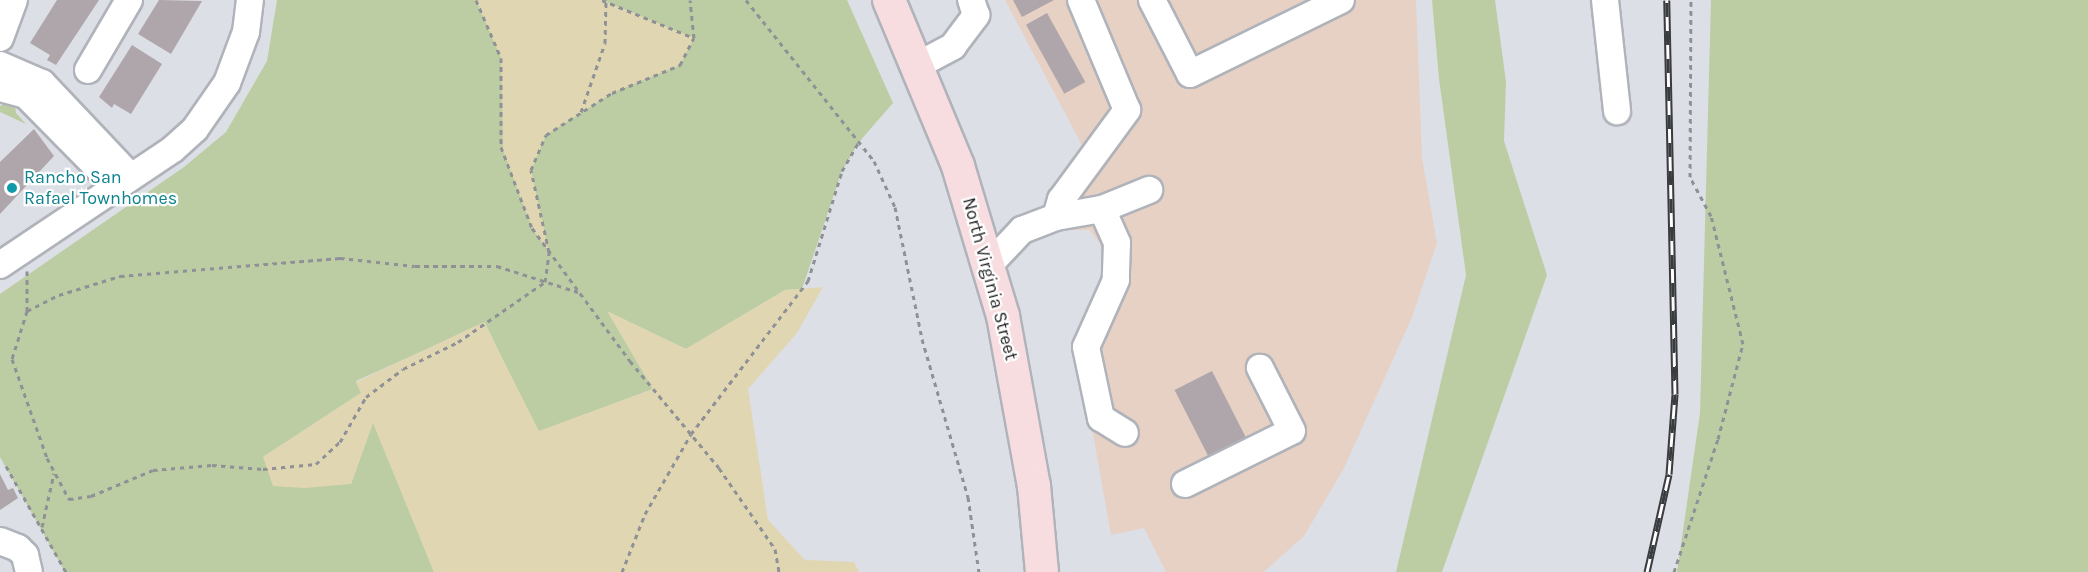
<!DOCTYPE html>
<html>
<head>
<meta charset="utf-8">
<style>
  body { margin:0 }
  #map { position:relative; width:2088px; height:572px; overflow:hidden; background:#dddfe6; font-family:Karla,sans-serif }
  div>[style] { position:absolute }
  .industrial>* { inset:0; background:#e6d1c4 }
  .green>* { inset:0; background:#bccda3 }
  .sand>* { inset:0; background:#e0d6b1 }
  .building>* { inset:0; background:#aea6aa; transform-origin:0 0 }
  .path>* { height:3px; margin-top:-1.5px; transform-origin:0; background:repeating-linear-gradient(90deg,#8f9196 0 4.5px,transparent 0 9px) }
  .roads { filter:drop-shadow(2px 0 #b0b3ba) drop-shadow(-2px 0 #b0b3ba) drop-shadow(0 2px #b0b3ba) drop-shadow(0 -2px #b0b3ba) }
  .minor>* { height:26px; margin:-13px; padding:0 13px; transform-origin:13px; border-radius:13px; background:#fff }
  .major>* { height:32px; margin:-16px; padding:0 16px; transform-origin:16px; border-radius:16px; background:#f8dde0 }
  .rail>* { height:7px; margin-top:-3.5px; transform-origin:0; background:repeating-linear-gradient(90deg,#fff 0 14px,#3a3b3e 0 28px); box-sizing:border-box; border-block:2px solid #3a3b3e }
  .dots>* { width:16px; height:16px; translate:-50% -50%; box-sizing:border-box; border:3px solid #fff; border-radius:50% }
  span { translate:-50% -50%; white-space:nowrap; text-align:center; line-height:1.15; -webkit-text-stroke:4.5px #fff; paint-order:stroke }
  .culture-label { font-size:18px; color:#0d838f }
  .left { translate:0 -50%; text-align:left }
  .street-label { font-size:18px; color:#222325 }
</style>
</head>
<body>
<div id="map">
  <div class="industrial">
    <div style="clip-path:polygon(1005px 0,1416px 0,1422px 158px,1437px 243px,1412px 317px,1344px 468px,1304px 536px,1264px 572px,1166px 572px,1144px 528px,1111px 535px,1079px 355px,1103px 267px,1100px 243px,1089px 230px,1059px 230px,1056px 217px,1083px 147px)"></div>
  </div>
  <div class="green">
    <div style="clip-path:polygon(277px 0,847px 0,893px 103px,859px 142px,842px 171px,802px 289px,785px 290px,686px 349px,608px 312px,653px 389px,538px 432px,485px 323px,356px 381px,361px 393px,263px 457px,351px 484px,373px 422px,434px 572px,65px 572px,0 457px,0 294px,184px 167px,226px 132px,267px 61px)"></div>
    <div style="clip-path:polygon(1432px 0,1495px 0,1506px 82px,1504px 141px,1547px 275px,1442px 572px,1396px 572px,1466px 275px,1439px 79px)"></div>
    <div style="clip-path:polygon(1711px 0,2088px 0,2088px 572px,1677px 572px,1700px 413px)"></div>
    <div style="clip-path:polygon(8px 102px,15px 103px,16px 113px,26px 124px,0 112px,0 106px)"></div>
  </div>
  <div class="sand">
    <div style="clip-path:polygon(476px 0,602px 0,694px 38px,680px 65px,612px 93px,546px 135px,531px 170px,549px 252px,532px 228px,503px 150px,501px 58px)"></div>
    <div style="clip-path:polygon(823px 287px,797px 333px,748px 389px,768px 520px,805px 560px,854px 562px,859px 572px,434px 572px,373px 423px,351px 484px,305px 488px,273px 486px,263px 457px,361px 393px,356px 382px,484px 322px,539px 431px,653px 389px,607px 311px,686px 349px,785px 290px)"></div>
  </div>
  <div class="building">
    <div style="clip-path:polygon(57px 0,99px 0,56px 65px,47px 60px,50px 55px,30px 43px)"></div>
    <div style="clip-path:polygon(159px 0,202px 1px,171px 54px,138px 34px)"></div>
    <div style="clip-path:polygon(1013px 0,1054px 0,1022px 17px)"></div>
    <div style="left:1047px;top:13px;width:79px;height:24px;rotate:61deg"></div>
    <div style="clip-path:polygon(132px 45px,162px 64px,131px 114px,114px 104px,112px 108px,99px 97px)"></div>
    <div style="clip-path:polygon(34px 129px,54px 156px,0 214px,0 162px)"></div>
    <div style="left:1212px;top:371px;width:80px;height:42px;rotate:63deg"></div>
    <div style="clip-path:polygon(0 474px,8px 490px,13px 488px,18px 498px,0 510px)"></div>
  </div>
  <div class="path">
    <div style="left:476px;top:0;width:63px;rotate:66.7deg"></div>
    <div style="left:501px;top:58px;width:89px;rotate:90deg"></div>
    <div style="left:501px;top:147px;width:87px;rotate:69.1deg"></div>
    <div style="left:532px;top:228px;width:165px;rotate:53.6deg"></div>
    <div style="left:630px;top:361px;width:139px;rotate:50.2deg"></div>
    <div style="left:719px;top:468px;width:98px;rotate:55.3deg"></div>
    <div style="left:775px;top:549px;width:23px;rotate:80deg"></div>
    <div style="left:602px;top:0;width:100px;rotate:22.4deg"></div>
    <div style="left:746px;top:0;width:206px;rotate:51.5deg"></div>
    <div style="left:874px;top:161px;width:51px;rotate:65.5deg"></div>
    <div style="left:895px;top:207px;width:135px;rotate:78.4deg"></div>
    <div style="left:922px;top:339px;width:165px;rotate:73.8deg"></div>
    <div style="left:968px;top:497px;width:76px;rotate:81.7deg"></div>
    <div style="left:581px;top:112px;width:73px;rotate:-70.8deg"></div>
    <div style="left:605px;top:43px;width:43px;rotate:-88.7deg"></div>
    <div style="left:27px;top:271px;width:40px;rotate:90deg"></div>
    <div style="left:27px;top:311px;width:50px;rotate:107.4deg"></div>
    <div style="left:12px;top:359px;width:105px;rotate:70.5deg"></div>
    <div style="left:47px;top:458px;width:47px;rotate:61.8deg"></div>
    <div style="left:69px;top:499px;width:22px;rotate:-8deg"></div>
    <div style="left:91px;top:496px;width:67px;rotate:-22.8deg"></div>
    <div style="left:153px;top:470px;width:59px;rotate:-4.8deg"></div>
    <div style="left:212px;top:465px;width:51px;rotate:4.5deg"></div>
    <div style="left:263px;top:469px;width:53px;rotate:-5.4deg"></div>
    <div style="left:316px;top:464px;width:33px;rotate:-43deg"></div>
    <div style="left:340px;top:442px;width:52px;rotate:-60deg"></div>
    <div style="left:366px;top:397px;width:46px;rotate:-37.1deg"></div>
    <div style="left:403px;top:369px;width:61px;rotate:-26.1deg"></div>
    <div style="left:458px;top:342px;width:106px;rotate:-34.6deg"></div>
    <div style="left:545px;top:282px;width:30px;rotate:-82deg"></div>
    <div style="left:549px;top:252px;width:84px;rotate:-102.4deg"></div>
    <div style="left:531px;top:170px;width:38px;rotate:-67deg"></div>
    <div style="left:546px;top:135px;width:78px;rotate:-32.5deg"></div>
    <div style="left:612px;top:93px;width:74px;rotate:-22.4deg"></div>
    <div style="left:680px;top:65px;width:30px;rotate:-63deg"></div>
    <div style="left:694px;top:38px;width:38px;rotate:-96deg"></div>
    <div style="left:27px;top:311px;width:36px;rotate:-27deg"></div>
    <div style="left:59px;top:295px;width:64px;rotate:-17.3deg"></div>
    <div style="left:120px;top:276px;width:221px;rotate:-4.7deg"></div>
    <div style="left:340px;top:258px;width:75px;rotate:6.1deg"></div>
    <div style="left:415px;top:266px;width:82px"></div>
    <div style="left:497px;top:266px;width:85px;rotate:17.8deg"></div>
    <div style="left:6px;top:466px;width:122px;rotate:60.5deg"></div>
    <div style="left:42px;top:527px;width:55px;rotate:-77.5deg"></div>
    <div style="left:622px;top:572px;width:62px;rotate:-68.4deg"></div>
    <div style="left:645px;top:514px;width:92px;rotate:-60.1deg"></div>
    <div style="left:691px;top:434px;width:193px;rotate:-52.6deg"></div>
    <div style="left:808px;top:281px;width:115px;rotate:-72.8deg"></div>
    <div style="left:842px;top:171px;width:34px;rotate:-60deg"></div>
    <div style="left:1674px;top:572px;width:140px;rotate:-71.7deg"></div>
    <div style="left:1718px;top:439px;width:98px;rotate:-75.3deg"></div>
    <div style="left:1743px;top:344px;width:132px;rotate:-104deg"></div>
    <div style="left:1711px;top:216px;width:44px;rotate:-118.3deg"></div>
    <div style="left:1690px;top:177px;width:177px;rotate:-89.7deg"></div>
  </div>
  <div class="roads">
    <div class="minor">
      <div style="left:1152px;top:0;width:83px;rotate:62.8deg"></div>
      <div style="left:1190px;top:74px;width:168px;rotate:-26.1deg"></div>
      <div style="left:1605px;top:0;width:112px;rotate:83.8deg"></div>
      <div style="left:0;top:38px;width:40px;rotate:-69.8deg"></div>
      <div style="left:0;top:65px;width:46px;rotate:23.2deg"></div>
      <div style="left:42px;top:83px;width:128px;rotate:46.6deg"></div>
      <div style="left:918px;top:65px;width:40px;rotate:-28deg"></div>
      <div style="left:953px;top:46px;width:39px;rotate:-53deg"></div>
      <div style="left:976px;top:15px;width:16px;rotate:-108deg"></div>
      <div style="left:88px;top:70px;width:81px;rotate:-59.6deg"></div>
      <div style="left:0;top:88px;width:27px;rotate:15deg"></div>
      <div style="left:26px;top:95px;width:111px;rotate:45.4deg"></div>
      <div style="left:1102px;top:209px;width:51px;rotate:-22deg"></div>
      <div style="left:1056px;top:217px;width:18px;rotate:-74deg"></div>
      <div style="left:1061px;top:200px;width:112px;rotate:-53.7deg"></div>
      <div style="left:1127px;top:110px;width:119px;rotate:-112.7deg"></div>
      <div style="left:0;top:265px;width:208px;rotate:-33.8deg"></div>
      <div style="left:173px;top:149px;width:30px;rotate:-42deg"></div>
      <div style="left:195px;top:129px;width:56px;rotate:-55.2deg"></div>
      <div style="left:227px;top:83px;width:54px;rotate:-69.6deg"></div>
      <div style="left:246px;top:32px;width:32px;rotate:-83deg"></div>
      <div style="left:989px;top:265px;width:48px;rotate:-46.7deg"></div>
      <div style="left:1022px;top:230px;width:36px;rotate:-21deg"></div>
      <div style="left:1056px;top:217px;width:47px;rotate:-9.9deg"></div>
      <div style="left:1102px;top:209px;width:37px;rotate:66deg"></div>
      <div style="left:1117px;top:243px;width:37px;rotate:92deg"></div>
      <div style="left:1116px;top:280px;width:73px;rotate:114.1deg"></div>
      <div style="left:1086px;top:347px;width:73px;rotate:78.1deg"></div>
      <div style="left:1101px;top:418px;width:28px;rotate:32deg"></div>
      <div style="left:1185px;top:484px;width:119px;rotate:-26.4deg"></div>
      <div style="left:1292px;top:431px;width:71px;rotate:-116.9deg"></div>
      <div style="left:0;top:541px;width:19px;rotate:21deg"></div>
      <div style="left:18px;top:548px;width:10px;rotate:45deg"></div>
      <div style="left:25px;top:555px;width:17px;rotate:77deg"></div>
    </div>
    <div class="major">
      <div style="left:889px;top:0;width:180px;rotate:67.4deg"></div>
      <div style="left:958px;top:166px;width:157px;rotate:73.3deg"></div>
      <div style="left:1003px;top:316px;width:173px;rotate:79.7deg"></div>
      <div style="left:1034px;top:486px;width:86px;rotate:84.7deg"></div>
    </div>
  </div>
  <div class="rail">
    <div style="left:1647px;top:572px;width:100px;rotate:-77.3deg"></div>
    <div style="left:1669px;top:474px;width:80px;rotate:-85.7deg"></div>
    <div style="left:1675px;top:394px;width:394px;rotate:-91.2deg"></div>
  </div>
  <div class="dots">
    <div style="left:12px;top:188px;background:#0f9aa8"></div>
  </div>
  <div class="culture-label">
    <span class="left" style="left:24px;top:188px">Rancho San<br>Rafael Townhomes</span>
  </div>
  <div class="street-label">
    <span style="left:990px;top:279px;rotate:75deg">North Virginia Street</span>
  </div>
</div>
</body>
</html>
